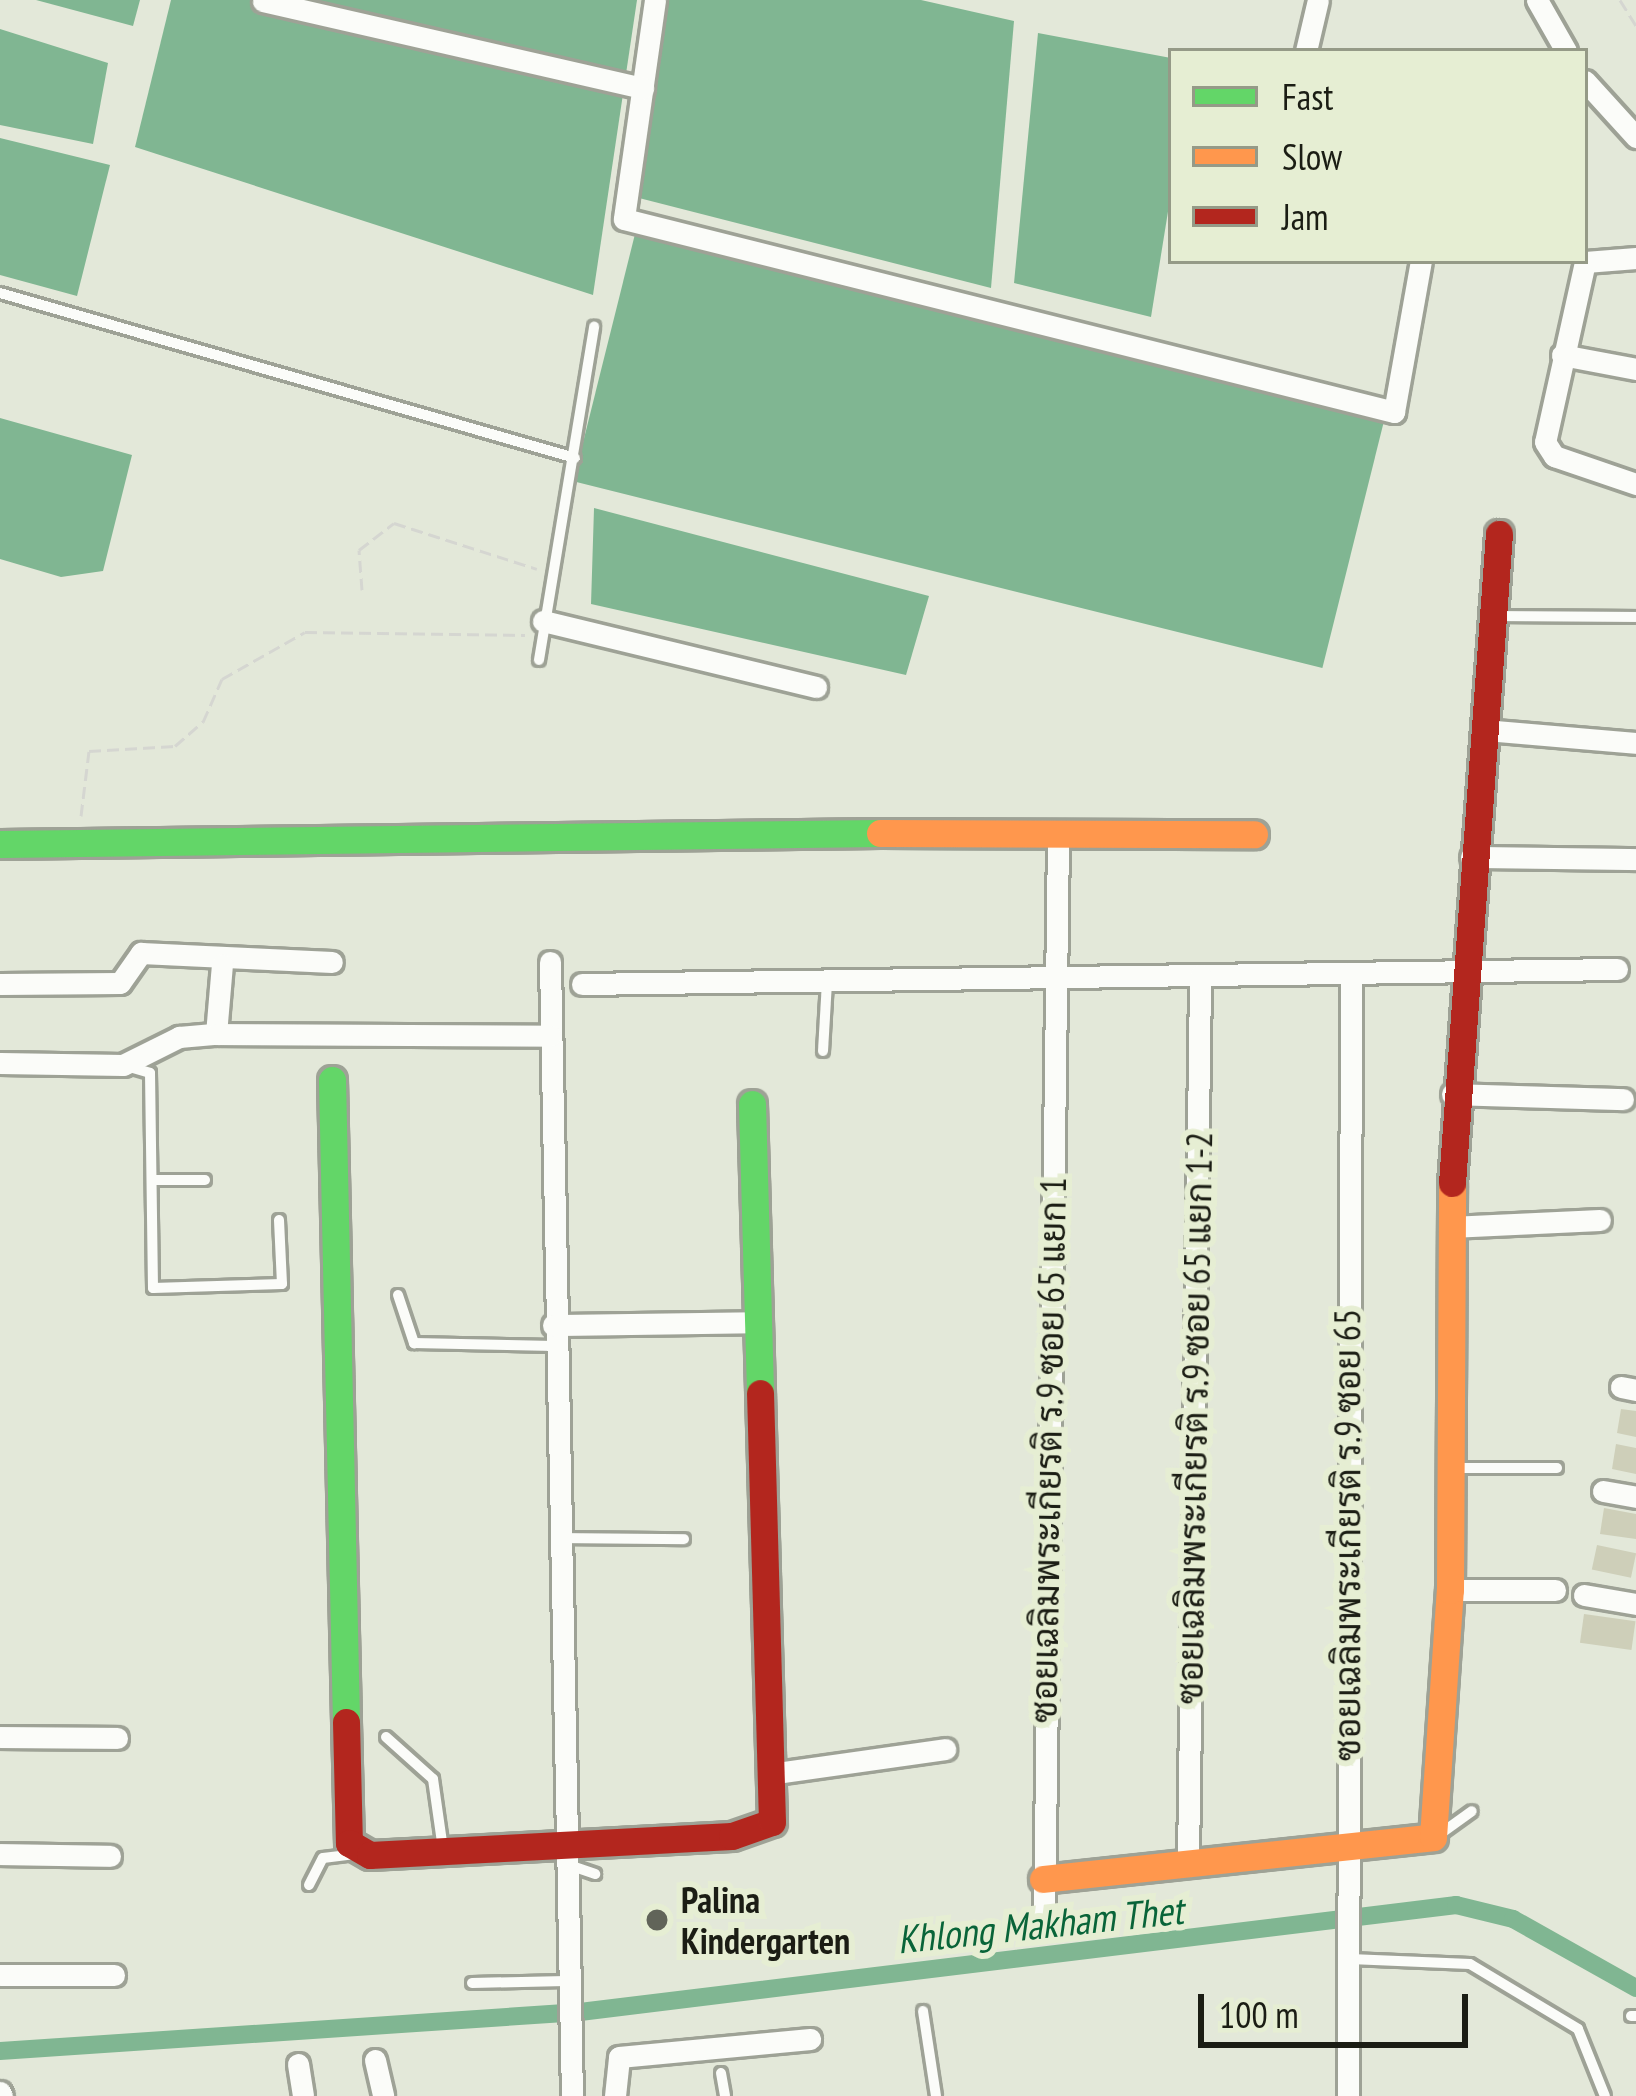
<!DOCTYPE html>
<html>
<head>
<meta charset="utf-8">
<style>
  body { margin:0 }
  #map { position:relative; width:1636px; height:2096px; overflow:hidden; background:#e3e8d9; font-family:"PT Sans Narrow",Sarabun,sans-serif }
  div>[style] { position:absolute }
  .water>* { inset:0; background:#80b692; transform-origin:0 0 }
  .canal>* { height:18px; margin:-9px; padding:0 9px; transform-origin:9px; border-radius:9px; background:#80b692 }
  .building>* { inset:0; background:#cecfb9; transform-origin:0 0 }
  .path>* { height:3px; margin-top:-1.5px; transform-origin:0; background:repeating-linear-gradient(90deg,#d5d6d1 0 12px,transparent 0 18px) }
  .roads { filter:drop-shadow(3px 0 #9ea296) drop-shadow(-3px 0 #9ea296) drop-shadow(0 3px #9ea296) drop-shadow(0 -3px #9ea296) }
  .lane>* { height:10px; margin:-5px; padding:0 5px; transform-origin:5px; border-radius:5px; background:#fbfcf9 }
  .street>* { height:21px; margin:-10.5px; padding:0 10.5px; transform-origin:10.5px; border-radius:10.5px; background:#fbfcf9 }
  .fast>* { height:27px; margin:-13.5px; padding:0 13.5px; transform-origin:13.5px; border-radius:13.5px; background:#63d668 }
  .slow>* { height:27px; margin:-13.5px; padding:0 13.5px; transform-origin:13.5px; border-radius:13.5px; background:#ff974d }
  .jam>* { height:27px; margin:-13.5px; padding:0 13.5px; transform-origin:13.5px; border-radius:13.5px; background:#b3261e }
  .dots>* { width:33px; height:33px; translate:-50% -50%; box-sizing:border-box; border:6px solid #e6eed3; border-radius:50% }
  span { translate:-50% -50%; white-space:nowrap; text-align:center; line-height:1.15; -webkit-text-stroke:12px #e6eed3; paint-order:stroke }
  .street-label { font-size:36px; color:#1b1d14 }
  .poi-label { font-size:36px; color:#1b1d14; font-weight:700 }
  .left { translate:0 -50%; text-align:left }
  .water-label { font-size:39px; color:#096439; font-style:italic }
  .legend { position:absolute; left:1168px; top:48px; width:420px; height:216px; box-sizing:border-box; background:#e6eed3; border:3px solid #959a87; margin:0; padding:15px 21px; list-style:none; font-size:36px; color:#1b1d14 }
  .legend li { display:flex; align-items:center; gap:24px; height:60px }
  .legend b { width:60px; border:3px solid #959a87 }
  .scale { position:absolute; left:1198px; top:1994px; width:270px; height:54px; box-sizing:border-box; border:6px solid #1b1d14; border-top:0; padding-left:15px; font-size:36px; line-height:42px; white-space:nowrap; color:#1b1d14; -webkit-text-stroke:9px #e6eed3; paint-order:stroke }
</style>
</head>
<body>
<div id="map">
  <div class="water">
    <div style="clip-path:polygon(36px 0,140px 0,133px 26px)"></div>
    <div style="clip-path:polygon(171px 0,637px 0,593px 295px,135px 147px)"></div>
    <div style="clip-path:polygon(666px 0,921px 0,1014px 21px,991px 288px,639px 198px)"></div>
    <div style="clip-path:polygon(0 29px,108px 63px,93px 144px,0 125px)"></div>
    <div style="clip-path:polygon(1038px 33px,1171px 58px,1171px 193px,1151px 317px,1014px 283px)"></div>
    <div style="clip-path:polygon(0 138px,110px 165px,77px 296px,0 275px)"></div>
    <div style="left:636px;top:230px;width:772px;height:259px;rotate:14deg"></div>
    <div style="clip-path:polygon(0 418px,132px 455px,103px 571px,61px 577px,0 559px)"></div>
    <div style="clip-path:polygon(594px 508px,929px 596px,906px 675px,591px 604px)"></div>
  </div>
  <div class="canal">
    <div style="left:0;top:2051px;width:581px;rotate:-3.85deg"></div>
    <div style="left:580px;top:2012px;width:883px;rotate:-6.96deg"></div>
    <div style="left:1456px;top:1905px;width:59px;rotate:13.8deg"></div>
    <div style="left:1513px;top:1919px;width:141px;rotate:29.3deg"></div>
  </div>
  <div class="building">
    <div style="clip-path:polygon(1621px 1409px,1636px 1411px,1636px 1437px,1617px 1433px)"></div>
    <div style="clip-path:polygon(1616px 1444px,1636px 1448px,1636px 1474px,1612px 1469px)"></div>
    <div style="clip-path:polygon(1604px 1508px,1636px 1514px,1636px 1539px,1600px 1534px)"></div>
    <div style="left:1597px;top:1545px;width:40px;height:25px;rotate:12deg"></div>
    <div style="left:1584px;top:1614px;width:52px;height:29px;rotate:8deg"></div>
  </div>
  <div class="path">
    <div style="left:1620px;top:0;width:31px;rotate:58deg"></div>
    <div style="left:362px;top:590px;width:40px;rotate:-94.3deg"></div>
    <div style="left:359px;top:550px;width:44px;rotate:-37.6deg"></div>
    <div style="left:394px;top:523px;width:150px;rotate:17.8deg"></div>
    <div style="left:81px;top:816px;width:65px;rotate:-83deg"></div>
    <div style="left:89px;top:751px;width:86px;rotate:-3.3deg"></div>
    <div style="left:175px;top:746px;width:37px;rotate:-41deg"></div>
    <div style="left:203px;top:722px;width:47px;rotate:-66.2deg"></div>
    <div style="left:222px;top:679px;width:95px;rotate:-29.5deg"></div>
    <div style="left:305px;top:632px;width:220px;rotate:0.8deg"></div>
  </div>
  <div class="roads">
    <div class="lane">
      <div style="left:0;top:293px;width:598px;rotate:16.01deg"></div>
      <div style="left:1496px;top:616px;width:140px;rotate:0.4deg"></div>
      <div style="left:539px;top:660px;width:338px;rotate:-80.6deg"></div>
      <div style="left:823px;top:1051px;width:70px;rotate:-86.7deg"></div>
      <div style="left:126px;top:1066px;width:25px;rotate:16deg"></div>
      <div style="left:150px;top:1073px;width:215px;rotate:89.2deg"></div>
      <div style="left:153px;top:1288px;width:129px;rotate:-1.8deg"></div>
      <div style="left:282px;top:1284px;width:64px;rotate:-92.7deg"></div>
      <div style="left:152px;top:1180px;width:53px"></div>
      <div style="left:398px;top:1295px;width:51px;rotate:71.6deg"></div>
      <div style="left:414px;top:1343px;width:140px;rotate:1.2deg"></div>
      <div style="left:1450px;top:1468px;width:107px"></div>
      <div style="left:560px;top:1538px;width:124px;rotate:0.5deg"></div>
      <div style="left:386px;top:1737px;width:63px;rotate:41.8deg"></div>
      <div style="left:433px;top:1779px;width:71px;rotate:81.9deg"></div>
      <div style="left:1436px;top:1837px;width:44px;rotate:-35.8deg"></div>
      <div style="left:566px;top:1864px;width:31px;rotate:19deg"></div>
      <div style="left:309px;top:1885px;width:30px;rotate:-63deg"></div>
      <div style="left:323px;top:1858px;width:32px;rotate:-7deg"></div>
      <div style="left:1350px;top:1959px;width:120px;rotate:2.4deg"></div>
      <div style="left:1470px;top:1964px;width:126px;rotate:31deg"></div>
      <div style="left:1578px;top:2029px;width:72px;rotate:68.1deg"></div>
      <div style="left:472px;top:1983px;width:94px;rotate:-1.2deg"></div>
      <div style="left:923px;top:2011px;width:86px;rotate:81.3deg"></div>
      <div style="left:1631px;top:2016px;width:5px"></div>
      <div style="left:721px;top:2073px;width:23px;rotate:80deg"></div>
    </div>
    <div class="street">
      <div style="left:655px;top:0;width:221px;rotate:98.1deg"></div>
      <div style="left:624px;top:219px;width:794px;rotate:14.07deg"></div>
      <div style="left:1394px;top:412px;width:153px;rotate:-79.9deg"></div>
      <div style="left:1537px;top:0;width:59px;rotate:60.4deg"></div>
      <div style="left:263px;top:1px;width:390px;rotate:12.9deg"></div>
      <div style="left:1306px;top:51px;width:52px;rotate:-76.8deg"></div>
      <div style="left:1585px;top:81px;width:76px;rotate:47.7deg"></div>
      <div style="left:1636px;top:258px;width:51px;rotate:175.5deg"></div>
      <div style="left:1585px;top:262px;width:184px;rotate:102.5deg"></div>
      <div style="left:1545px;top:442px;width:17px;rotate:57deg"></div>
      <div style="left:1554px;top:456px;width:87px;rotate:18.9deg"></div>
      <div style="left:1562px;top:355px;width:75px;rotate:10.7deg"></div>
      <div style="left:543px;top:621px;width:281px;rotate:13.6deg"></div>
      <div style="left:1485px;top:730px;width:152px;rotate:4.9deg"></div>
      <div style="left:1471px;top:857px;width:165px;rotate:0.7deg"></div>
      <div style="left:550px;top:962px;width:1134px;rotate:88.89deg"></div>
      <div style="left:0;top:984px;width:120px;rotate:-0.5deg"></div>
      <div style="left:120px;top:983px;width:37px;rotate:-55deg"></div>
      <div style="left:141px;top:953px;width:191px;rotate:2.7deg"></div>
      <div style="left:582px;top:984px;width:1035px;rotate:-0.83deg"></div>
      <div style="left:216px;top:1034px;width:70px;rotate:-85.1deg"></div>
      <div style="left:0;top:1063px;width:123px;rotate:0.9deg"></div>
      <div style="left:123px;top:1065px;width:63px;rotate:-26.6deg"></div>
      <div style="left:179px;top:1037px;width:37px;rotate:-5deg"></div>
      <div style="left:216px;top:1034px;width:334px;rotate:0.3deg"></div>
      <div style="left:1452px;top:1094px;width:171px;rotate:1.7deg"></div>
      <div style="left:1450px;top:1227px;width:150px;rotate:-2.7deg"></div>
      <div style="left:553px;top:1325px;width:208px;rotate:-0.8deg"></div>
      <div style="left:1621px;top:1387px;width:15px;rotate:11deg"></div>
      <div style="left:1603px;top:1491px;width:34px;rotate:10deg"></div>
      <div style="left:1450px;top:1590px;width:105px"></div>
      <div style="left:1584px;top:1595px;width:53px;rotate:9.8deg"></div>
      <div style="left:0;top:1737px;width:117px;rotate:0.5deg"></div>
      <div style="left:777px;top:1773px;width:170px;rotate:-8.1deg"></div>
      <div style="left:0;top:1854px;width:110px;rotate:1deg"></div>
      <div style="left:1188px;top:1862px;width:887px;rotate:-89.22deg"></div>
      <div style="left:1044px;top:1921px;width:1085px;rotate:-89.26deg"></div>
      <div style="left:0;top:1975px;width:114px"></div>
      <div style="left:375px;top:2060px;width:37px;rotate:77deg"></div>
      <div style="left:298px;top:2064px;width:32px;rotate:81deg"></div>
      <div style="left:0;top:2092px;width:4px;rotate:63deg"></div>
      <div style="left:615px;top:2096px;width:39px;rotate:-84deg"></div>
      <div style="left:619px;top:2057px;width:192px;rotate:-5.4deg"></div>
      <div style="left:1348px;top:2096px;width:1123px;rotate:-89.85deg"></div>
    </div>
    <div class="fast">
      <div style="left:0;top:844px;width:880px;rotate:-0.72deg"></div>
      <div style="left:332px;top:1080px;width:642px;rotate:88.75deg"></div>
      <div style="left:752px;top:1104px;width:289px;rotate:88.4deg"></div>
    </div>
    <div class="slow">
      <div style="left:880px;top:833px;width:374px;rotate:0.2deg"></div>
      <div style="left:1043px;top:1879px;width:392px;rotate:-6.1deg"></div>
      <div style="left:1433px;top:1837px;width:248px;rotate:-86.1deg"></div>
      <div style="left:1450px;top:1590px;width:407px;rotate:-89.7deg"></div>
    </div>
    <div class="jam">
      <div style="left:1452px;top:1183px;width:651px;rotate:-85.86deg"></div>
      <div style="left:346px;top:1722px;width:121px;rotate:88.6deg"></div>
      <div style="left:349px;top:1843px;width:24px;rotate:30deg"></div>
      <div style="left:370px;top:1855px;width:362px;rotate:-3deg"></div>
      <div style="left:732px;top:1836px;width:42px;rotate:-19.3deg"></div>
      <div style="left:772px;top:1822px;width:429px;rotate:-91.6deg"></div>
    </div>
  </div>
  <div class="dots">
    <div style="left:657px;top:1920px;background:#616459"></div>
  </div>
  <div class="street-label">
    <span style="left:1194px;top:1418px;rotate:-89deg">ซอยเฉลิมพระเกียรติ ร.9 ซอย 65 แยก 1-2</span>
    <span style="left:1048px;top:1450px;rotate:-89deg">ซอยเฉลิมพระเกียรติ ร.9 ซอย 65 แยก 1</span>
    <span style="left:1347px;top:1535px;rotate:-90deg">ซอยเฉลิมพระเกียรติ ร.9 ซอย 65</span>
  </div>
  <div class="poi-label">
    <span class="left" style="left:681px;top:1920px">Palina<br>Kindergarten</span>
  </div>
  <div class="water-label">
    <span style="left:1040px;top:1925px;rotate:-6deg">Khlong Makham Thet</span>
  </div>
  <ul class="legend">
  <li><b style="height:15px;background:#63d668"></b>Fast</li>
  <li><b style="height:15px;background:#ff974d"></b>Slow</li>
  <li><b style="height:15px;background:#b3261e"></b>Jam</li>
  </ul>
  <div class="scale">100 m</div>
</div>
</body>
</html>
